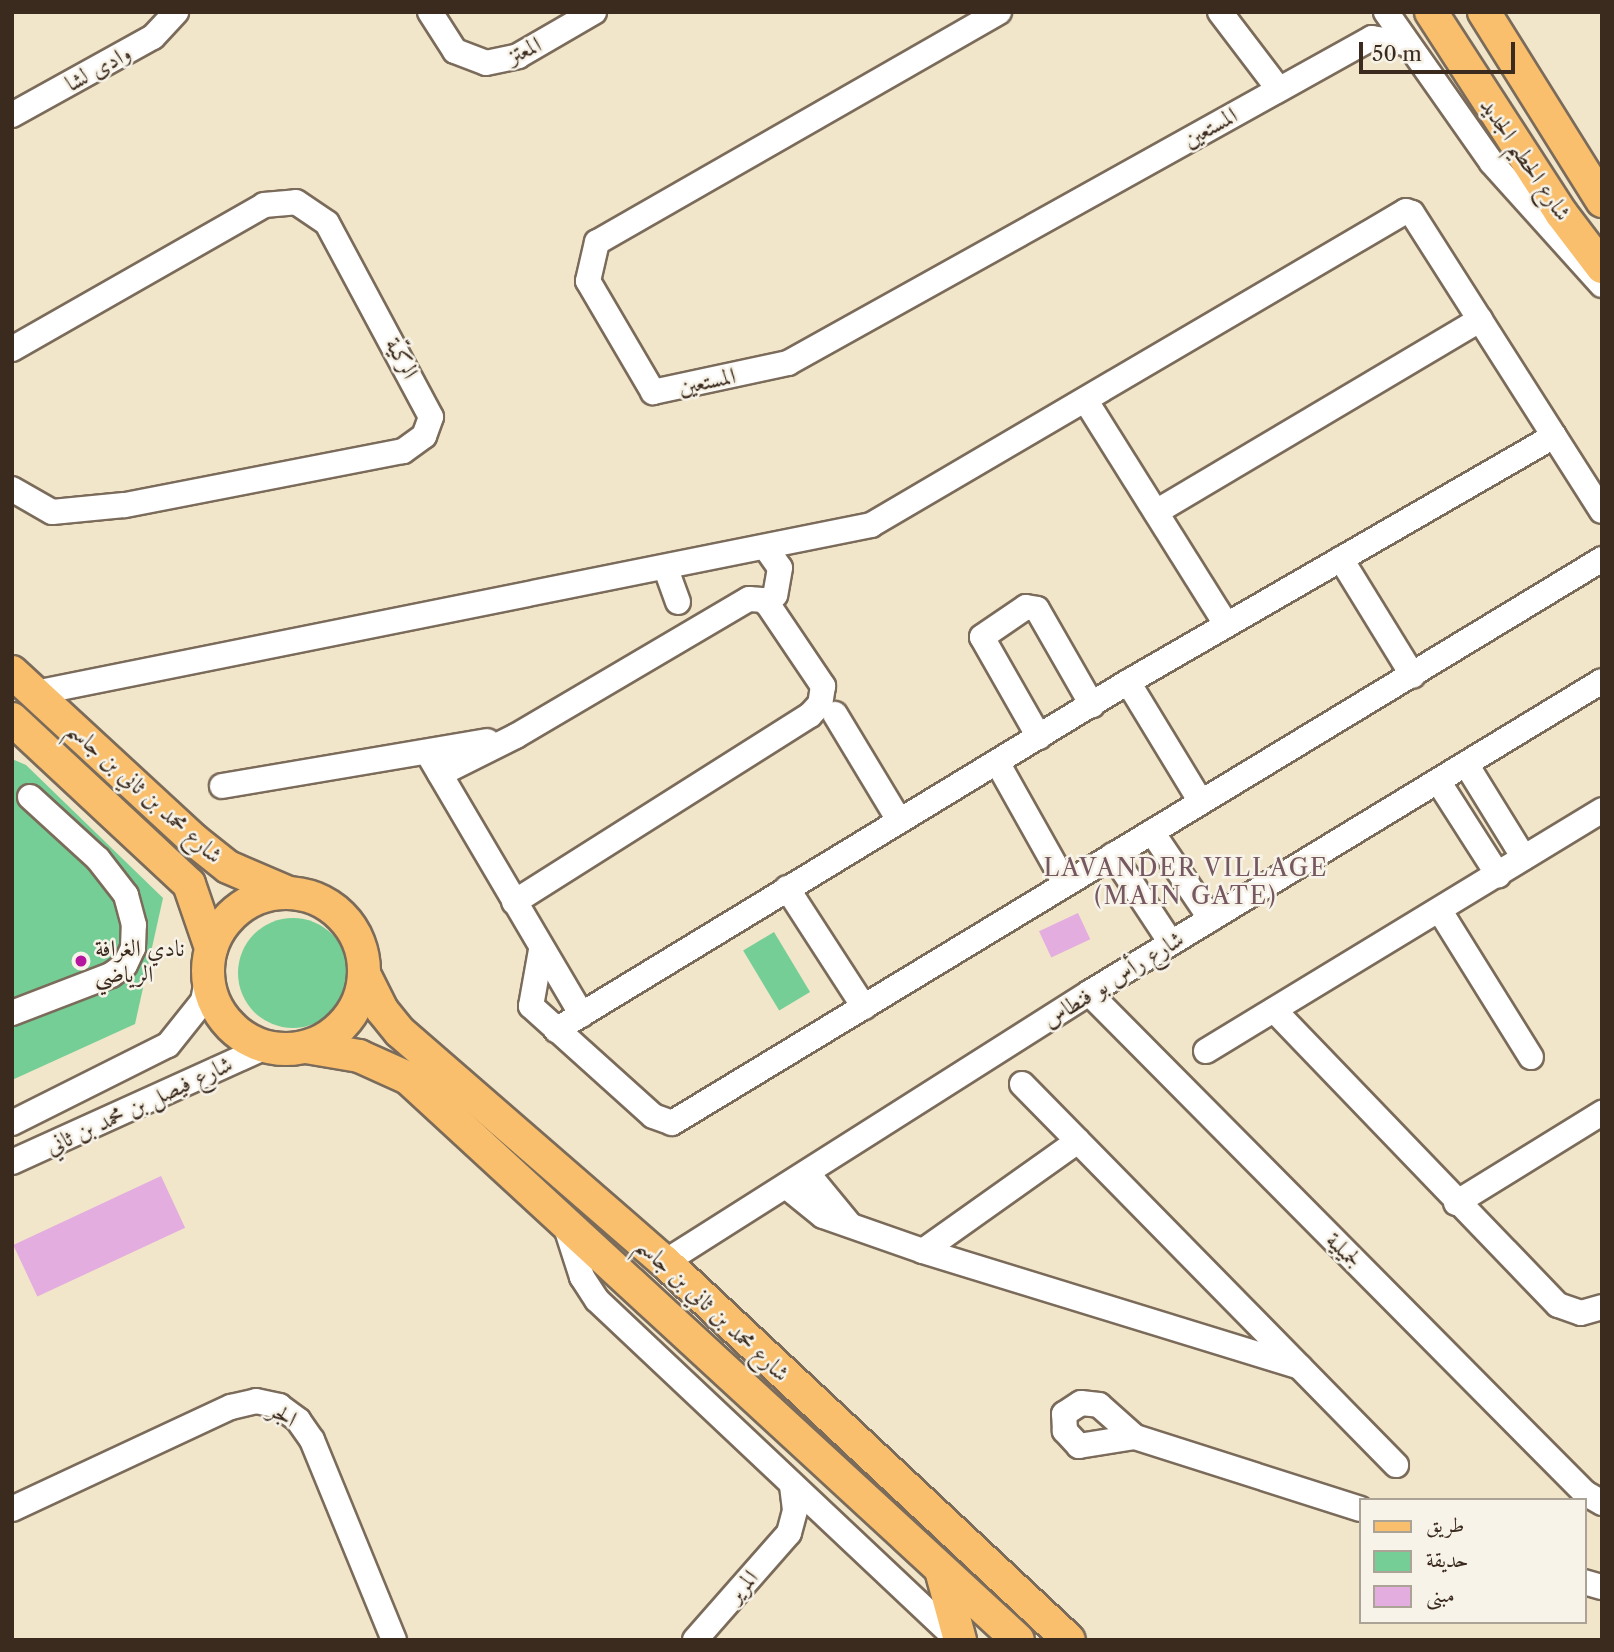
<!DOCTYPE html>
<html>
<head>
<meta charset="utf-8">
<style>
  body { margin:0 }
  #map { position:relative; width:1614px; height:1652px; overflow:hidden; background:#f1e5ca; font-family:"Libre Caslon Text",Amiri,serif }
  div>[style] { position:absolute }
  .green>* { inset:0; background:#74ce95; transform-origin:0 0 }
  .round { border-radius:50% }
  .building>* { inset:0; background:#e3addf; transform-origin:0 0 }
  .roads { filter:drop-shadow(2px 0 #7b6b5a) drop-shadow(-2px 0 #7b6b5a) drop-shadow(0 2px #7b6b5a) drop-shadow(0 -2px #7b6b5a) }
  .minor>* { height:24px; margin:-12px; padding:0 12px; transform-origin:12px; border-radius:12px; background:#fff }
  .major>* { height:32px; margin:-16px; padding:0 16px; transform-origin:16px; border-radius:16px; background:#f9bf6c }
  .major>.ring { margin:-16px; padding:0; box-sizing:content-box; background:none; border:32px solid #f9bf6c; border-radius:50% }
  .dots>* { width:19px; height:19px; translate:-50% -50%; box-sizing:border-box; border:4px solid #f7f3e8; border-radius:50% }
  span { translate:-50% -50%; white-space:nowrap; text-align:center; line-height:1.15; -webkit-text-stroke:5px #f7f3e8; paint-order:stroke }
  .street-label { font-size:23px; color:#3b2a1e }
  .poi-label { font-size:23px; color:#3b2a1e }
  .left { translate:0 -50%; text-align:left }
  .neighbourhood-label { font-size:24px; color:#765862; letter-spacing:2px }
  .frame { position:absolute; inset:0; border:14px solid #3b2a1e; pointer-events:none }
  .legend { position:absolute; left:1359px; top:1498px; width:228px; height:126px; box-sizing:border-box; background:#f7f3e8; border:2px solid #aca397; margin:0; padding:9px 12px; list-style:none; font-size:21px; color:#3b2a1e }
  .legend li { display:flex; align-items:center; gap:14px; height:35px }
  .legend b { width:35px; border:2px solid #aca397 }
  .scale { position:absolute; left:1359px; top:42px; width:156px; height:32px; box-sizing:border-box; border:4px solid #3b2a1e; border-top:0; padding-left:9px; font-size:21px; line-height:24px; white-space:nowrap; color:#3b2a1e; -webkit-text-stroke:5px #f7f3e8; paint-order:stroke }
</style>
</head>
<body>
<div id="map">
  <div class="green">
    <div style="clip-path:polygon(12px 759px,26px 765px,163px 898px,135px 1024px,12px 1080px)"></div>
    <div class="round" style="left:238px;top:918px;width:110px;height:110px"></div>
    <div style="left:774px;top:932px;width:70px;height:36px;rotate:59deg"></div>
  </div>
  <div class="building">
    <div style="left:1078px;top:913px;width:29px;height:43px;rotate:65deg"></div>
    <div style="left:161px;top:1176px;width:57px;height:163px;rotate:65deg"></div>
  </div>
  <div class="roads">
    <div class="minor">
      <div style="left:430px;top:12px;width:46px;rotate:57.3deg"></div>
      <div style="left:455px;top:51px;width:33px;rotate:21deg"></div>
      <div style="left:486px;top:63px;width:33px;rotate:-12deg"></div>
      <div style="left:518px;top:56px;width:88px;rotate:-30.1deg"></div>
      <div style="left:999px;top:12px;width:463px;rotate:150.2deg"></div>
      <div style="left:597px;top:242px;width:40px;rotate:103deg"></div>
      <div style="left:588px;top:281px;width:129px;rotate:59.6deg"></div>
      <div style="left:653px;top:392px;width:138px;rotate:-12.1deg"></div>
      <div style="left:788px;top:363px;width:668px;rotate:-29.1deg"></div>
      <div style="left:1372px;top:38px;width:32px;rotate:9deg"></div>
      <div style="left:1220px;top:12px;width:96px;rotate:52.7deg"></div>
      <div style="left:1386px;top:12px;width:184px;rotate:54.9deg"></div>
      <div style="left:1492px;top:163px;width:164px;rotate:48deg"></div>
      <div style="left:12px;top:115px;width:161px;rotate:-29deg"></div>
      <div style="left:153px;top:37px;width:34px;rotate:-47deg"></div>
      <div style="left:12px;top:349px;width:290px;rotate:-29.7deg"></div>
      <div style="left:264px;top:205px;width:32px;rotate:-5deg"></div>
      <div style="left:296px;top:202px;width:37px;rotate:34deg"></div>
      <div style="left:327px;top:223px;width:220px;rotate:61.8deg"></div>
      <div style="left:431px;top:417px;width:20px;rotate:110deg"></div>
      <div style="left:424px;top:436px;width:26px;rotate:144deg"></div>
      <div style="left:403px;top:451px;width:284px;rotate:169deg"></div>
      <div style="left:124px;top:505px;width:72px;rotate:174.4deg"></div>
      <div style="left:52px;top:512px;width:46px;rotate:-150.1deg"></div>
      <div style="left:1086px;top:401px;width:263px;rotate:57.9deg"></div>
      <div style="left:1156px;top:512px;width:377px;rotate:-30.7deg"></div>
      <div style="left:766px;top:548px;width:24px;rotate:55deg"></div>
      <div style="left:780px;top:568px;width:27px;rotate:100deg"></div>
      <div style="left:775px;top:595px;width:12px;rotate:138deg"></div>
      <div style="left:1341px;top:559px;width:137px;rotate:58.4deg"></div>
      <div style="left:666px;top:569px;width:35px;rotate:70deg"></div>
      <div style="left:1128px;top:682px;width:140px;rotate:58.7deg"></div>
      <div style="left:35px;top:693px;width:853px;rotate:-11.36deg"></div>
      <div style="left:871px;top:525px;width:620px;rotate:-30.41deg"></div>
      <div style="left:1406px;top:211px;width:6px;rotate:18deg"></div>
      <div style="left:1412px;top:213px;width:353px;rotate:57.5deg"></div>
      <div style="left:835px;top:714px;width:124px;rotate:58.9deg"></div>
      <div style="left:1039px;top:737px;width:115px;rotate:-119.7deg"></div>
      <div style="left:982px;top:637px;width:53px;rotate:-34.3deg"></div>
      <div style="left:1026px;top:607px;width:11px;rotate:10deg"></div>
      <div style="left:1037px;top:609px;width:111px;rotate:60.2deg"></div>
      <div style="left:427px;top:752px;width:305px;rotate:59.5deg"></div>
      <div style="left:997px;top:762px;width:139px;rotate:60.7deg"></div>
      <div style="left:1466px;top:764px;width:110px;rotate:58.3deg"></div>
      <div style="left:440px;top:774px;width:85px;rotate:-26.6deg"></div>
      <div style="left:516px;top:736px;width:270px;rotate:-30.5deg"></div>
      <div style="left:749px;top:599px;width:16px;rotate:4deg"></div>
      <div style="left:765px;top:600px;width:104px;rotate:56deg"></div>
      <div style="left:823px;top:686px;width:18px;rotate:99deg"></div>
      <div style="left:820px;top:704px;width:15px;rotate:132deg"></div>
      <div style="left:810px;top:715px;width:350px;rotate:147.7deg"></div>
      <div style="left:1438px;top:781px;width:112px;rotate:57.4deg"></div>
      <div style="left:222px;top:786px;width:269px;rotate:-9.6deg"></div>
      <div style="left:1152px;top:832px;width:105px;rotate:55.9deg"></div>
      <div style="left:1113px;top:855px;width:105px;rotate:56.6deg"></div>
      <div style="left:787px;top:888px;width:142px;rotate:57.1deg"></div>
      <div style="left:1440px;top:911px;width:172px;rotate:58.1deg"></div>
      <div style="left:541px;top:950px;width:57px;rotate:100.1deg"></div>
      <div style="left:531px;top:1006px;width:164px;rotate:42deg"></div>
      <div style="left:653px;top:1116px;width:20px;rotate:20deg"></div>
      <div style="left:672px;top:1123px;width:1088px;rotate:-31.23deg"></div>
      <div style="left:1089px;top:993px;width:704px;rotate:45.23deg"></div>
      <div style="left:1585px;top:1493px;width:20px;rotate:30deg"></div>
      <div style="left:1274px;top:1010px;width:409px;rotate:46.1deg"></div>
      <div style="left:1558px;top:1305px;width:24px;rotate:19deg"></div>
      <div style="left:1581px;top:1313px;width:22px;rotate:-16deg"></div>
      <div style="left:12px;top:1013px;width:106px;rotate:-21deg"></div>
      <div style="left:111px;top:975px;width:17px;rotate:-36deg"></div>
      <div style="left:125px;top:965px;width:19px;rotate:-65deg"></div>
      <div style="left:133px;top:948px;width:23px;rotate:-88deg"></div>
      <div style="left:134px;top:925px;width:31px;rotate:-105deg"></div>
      <div style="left:126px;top:895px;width:46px;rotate:-127.9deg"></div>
      <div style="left:98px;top:859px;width:92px;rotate:-137.6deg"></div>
      <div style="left:556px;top:1030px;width:670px;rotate:-31.32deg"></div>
      <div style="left:1128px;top:682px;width:492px;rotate:-30deg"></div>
      <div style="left:1206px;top:1051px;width:464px;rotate:-31.3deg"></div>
      <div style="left:1022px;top:1084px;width:534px;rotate:45.53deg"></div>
      <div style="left:12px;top:1123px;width:174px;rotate:-26.6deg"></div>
      <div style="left:168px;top:1045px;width:56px;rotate:-51.5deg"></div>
      <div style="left:203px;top:1001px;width:25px;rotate:-79deg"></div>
      <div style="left:12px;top:1162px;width:279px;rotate:-24.4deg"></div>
      <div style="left:808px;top:1174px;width:66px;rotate:50.5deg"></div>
      <div style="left:787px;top:1187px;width:46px;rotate:38.9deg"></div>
      <div style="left:823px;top:1216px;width:106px;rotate:19.3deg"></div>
      <div style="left:923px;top:1251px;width:394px;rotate:17.1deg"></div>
      <div style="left:1456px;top:1203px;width:172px;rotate:-31.7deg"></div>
      <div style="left:564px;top:1221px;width:59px;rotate:72.2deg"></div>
      <div style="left:582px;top:1277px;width:27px;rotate:57deg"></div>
      <div style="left:597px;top:1300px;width:496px;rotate:43.3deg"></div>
      <div style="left:923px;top:1251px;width:190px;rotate:-35.4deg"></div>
      <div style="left:665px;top:1262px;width:502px;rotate:-32.39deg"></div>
      <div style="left:1089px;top:993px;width:600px;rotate:-31.31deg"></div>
      <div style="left:1135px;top:1437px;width:57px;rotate:170.9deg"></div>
      <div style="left:1079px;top:1446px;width:21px;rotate:-133deg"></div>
      <div style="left:1065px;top:1431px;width:17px;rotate:-93deg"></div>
      <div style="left:1064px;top:1414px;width:20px;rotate:-33deg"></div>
      <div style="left:1081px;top:1403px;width:18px;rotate:6deg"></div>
      <div style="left:1099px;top:1405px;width:48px;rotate:41.6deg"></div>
      <div style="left:1135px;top:1437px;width:236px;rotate:17.7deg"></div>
      <div style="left:12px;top:1509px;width:242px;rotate:-25deg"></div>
      <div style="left:231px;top:1407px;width:26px;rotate:-13deg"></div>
      <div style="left:256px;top:1401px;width:24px;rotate:12deg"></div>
      <div style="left:279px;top:1406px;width:24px;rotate:36deg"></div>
      <div style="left:298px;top:1420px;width:24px;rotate:55deg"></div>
      <div style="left:312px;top:1440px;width:216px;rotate:67.7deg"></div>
      <div style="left:1584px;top:1582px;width:19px;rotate:16deg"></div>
      <div style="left:695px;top:1640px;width:142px;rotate:-48.7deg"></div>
      <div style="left:789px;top:1533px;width:24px;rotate:-75deg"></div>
      <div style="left:795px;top:1510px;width:23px;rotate:-97deg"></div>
    </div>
    <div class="major">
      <div style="left:1431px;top:12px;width:239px;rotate:57.1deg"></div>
      <div style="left:1561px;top:213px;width:68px;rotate:52.8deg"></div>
      <div style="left:1484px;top:12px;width:223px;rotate:58deg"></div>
      <div style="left:12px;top:672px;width:248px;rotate:42.7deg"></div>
      <div style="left:194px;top:840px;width:43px;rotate:38.5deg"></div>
      <div style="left:228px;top:867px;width:66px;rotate:23.1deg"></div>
      <div style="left:12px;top:719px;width:242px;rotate:43deg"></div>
      <div style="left:189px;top:884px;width:68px;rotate:71deg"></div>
      <div class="ring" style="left:208px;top:893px;width:124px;height:124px"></div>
      <div style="left:364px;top:974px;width:40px;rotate:63.4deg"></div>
      <div style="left:382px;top:1010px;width:28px;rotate:51deg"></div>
      <div style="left:400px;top:1032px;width:351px;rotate:41deg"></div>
      <div style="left:665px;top:1262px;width:553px;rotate:43.1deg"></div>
      <div style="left:306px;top:1047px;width:54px;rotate:9.6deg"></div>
      <div style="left:359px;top:1056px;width:54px;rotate:24.2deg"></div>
      <div style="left:408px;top:1078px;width:829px;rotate:42.65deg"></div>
      <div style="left:941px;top:1570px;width:73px;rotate:74.8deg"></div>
    </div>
  </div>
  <div class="dots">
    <div style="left:81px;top:961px;background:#b5179e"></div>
  </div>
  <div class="street-label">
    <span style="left:524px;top:50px;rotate:-25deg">المعتز</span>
    <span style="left:98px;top:68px;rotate:-29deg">وادى لشا</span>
    <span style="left:1210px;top:127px;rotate:-29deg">المستعين</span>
    <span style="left:1526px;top:159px;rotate:56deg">شارع الحطيم الجديد</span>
    <span style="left:402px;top:358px;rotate:61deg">الركيّة</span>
    <span style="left:707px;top:381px;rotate:-12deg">المستعين</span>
    <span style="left:145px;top:792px;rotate:42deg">شارع محمد بن ثاني بن جاسم</span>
    <span style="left:1113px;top:979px;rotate:-32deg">شارع رأس بو فنطاس</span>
    <span style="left:139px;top:1105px;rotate:-25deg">شارع فيصل بن محمد بن ثاني</span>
    <span style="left:1344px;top:1250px;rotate:45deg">لجميلية</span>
    <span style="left:713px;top:1309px;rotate:43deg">شارع محمد بن ثاني بن جاسم</span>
    <span style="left:283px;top:1414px;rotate:30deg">الجر</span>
    <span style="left:742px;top:1586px;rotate:-49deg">المرير</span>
  </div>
  <div class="poi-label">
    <span class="left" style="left:95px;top:961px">نادي الغرافة<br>الرياضي</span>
  </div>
  <div class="neighbourhood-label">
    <span style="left:1186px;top:882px">LAVANDER VILLAGE<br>(MAIN GATE)</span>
  </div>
  <div class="frame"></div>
  <ul class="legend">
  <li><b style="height:9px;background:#f9bf6c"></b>طريق</li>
  <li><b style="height:19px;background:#74ce95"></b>حديقة</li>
  <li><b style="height:19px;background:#e3addf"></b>مبنى</li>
  </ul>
  <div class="scale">50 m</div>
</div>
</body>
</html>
